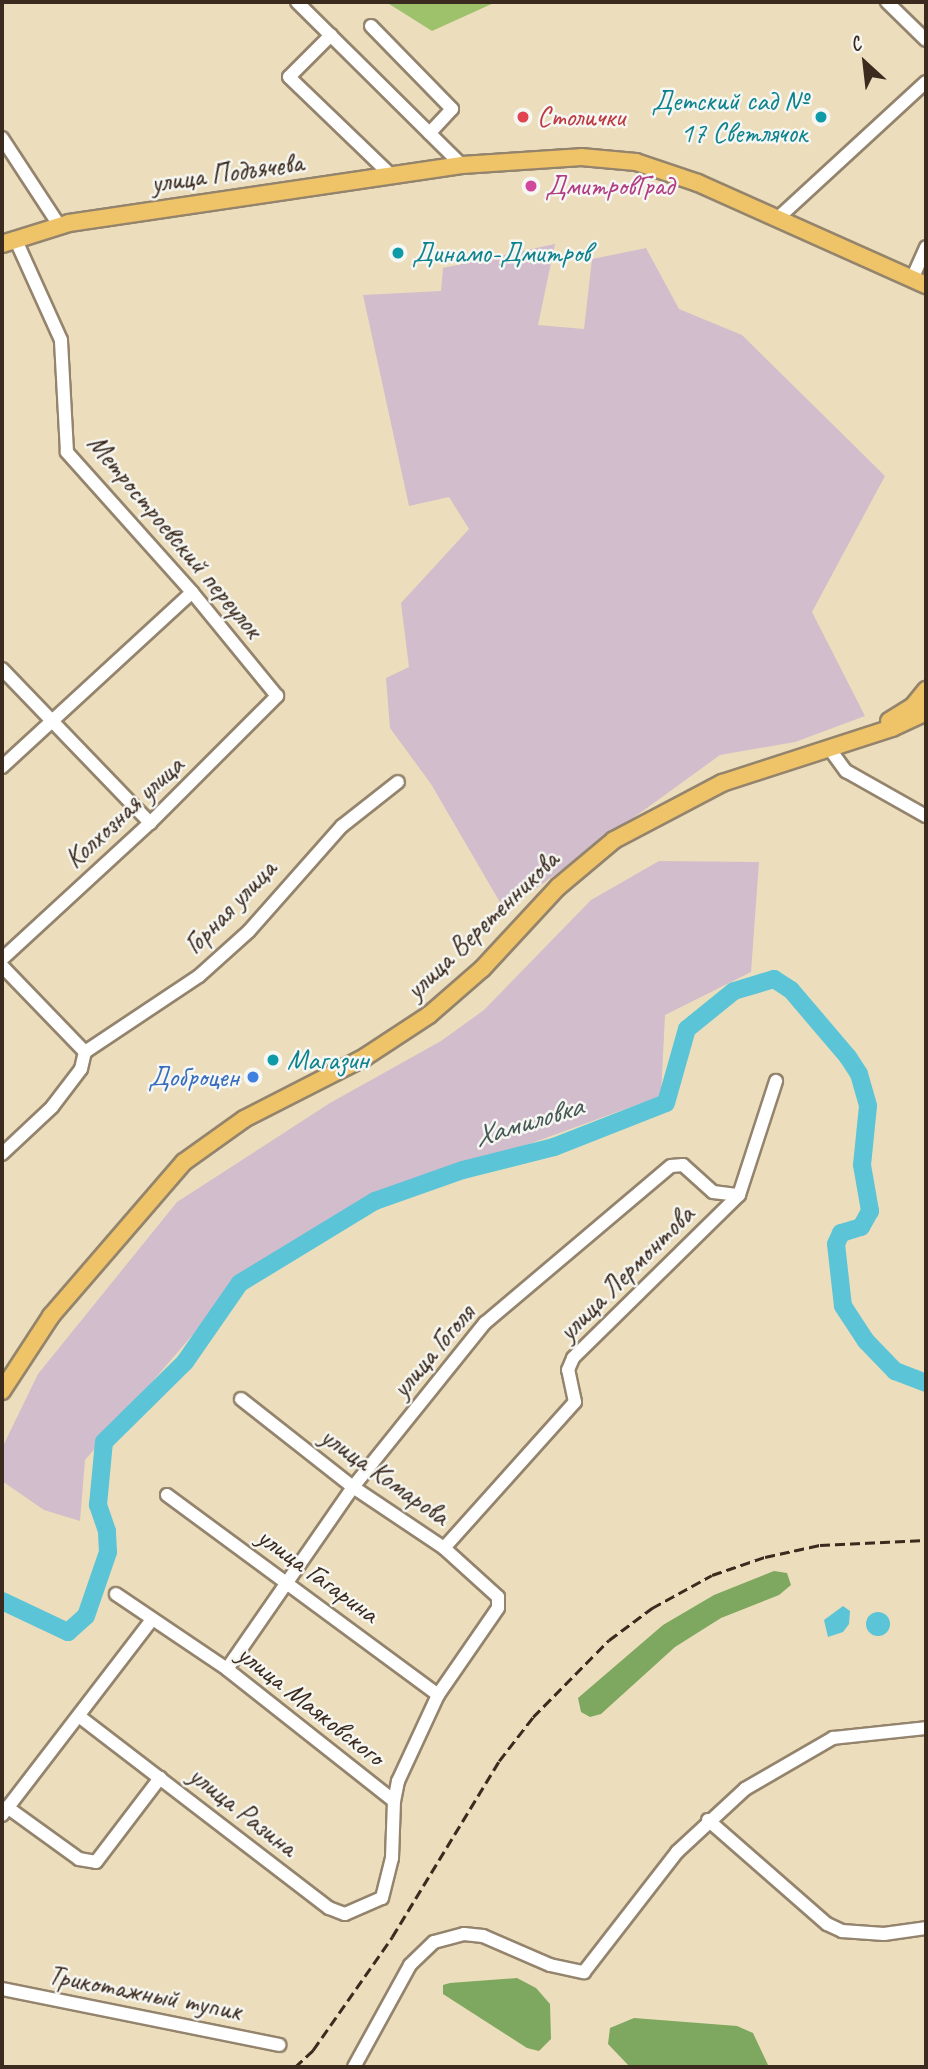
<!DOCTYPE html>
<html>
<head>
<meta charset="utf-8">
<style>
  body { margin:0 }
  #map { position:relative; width:928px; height:2069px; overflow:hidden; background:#ecdebc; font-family:Caveat,sans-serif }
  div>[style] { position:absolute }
  .industrial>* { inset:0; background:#d1bdcc }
  .green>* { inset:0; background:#9ec16b }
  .forest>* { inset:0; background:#7ea75f }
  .water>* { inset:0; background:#5bc4d7 }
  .round { border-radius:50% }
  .river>* { height:18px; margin:-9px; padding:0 9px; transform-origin:9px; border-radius:9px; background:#5bc4d7 }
  .roads { filter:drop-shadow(2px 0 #94846d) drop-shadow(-2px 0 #94846d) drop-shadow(0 2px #94846d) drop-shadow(0 -2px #94846d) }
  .minor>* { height:12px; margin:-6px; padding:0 6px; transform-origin:6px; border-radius:6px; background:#fff }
  .major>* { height:16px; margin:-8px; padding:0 8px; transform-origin:8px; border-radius:8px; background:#efc469 }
  .rail>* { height:2.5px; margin-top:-1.25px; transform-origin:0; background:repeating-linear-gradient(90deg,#3b2a1e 0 10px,transparent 0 15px) }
  .dots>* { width:19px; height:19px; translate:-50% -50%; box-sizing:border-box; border:4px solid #f6f6f2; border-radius:50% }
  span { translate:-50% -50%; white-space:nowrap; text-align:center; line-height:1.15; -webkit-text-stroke:5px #f6f6f2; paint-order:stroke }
  .culture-label { font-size:28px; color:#0d838f }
  .right { translate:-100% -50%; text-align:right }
  .left { translate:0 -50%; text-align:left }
  .health-label { font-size:28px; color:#be3a42 }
  .street-label { font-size:28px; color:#3b2a1e }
  .hotel-label { font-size:28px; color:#b23c85 }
  .shop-label { font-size:28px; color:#366cbe }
  .water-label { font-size:30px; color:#455856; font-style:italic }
  .frame { position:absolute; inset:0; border:4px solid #3b2a1e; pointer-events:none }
  .north { position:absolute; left:830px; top:28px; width:70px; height:70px; -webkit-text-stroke:5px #f6f6f2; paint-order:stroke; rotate:333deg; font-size:19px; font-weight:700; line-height:28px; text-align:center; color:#3b2a1e }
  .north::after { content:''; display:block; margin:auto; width:24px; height:32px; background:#3b2a1e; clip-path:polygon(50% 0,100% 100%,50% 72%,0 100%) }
</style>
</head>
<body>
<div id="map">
  <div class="industrial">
    <div style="clip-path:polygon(555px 244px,538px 325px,584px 329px,592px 259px,646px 248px,679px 309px,742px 335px,885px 476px,812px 612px,865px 716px,795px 742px,720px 755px,505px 911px,431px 784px,390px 728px,386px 678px,409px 667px,401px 603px,469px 529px,449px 497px,409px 506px,363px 295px,441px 291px,443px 268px)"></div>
    <div style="clip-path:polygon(659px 861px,759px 862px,751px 972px,665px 1015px,661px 1096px,357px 1207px,238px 1282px,85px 1460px,80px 1521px,44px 1510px,2px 1481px,2px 1448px,38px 1374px,177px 1202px,330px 1103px,441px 1041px,484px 1010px,591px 900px)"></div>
  </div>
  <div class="green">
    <div style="clip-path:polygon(386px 2px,443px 4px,496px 2px,432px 31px)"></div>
  </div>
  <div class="forest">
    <div style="clip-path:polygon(774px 1571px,787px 1573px,791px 1585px,779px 1595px,721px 1618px,675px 1647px,601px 1714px,590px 1717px,581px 1712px,578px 1698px,663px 1625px,714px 1595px)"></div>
    <div style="clip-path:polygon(517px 1978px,536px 1988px,550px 2004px,551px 2039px,539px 2051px,527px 2048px,443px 1994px,443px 1985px,450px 1983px)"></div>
    <div style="clip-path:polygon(634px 2018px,737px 2026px,753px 2033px,769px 2067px,630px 2067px,608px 2044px,610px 2028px)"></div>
  </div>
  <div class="water">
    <div style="clip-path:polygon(843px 1606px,850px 1611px,849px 1624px,843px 1632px,828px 1637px,824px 1620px)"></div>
    <div class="round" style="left:866px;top:1612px;width:24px;height:24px"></div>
  </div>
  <div class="river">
    <div style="left:2px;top:1601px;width:73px;rotate:25.2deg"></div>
    <div style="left:68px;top:1632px;width:24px;rotate:-42deg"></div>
    <div style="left:86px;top:1616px;width:68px;rotate:-71deg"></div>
    <div style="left:108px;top:1552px;width:21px;rotate:-93deg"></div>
    <div style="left:107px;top:1531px;width:28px;rotate:-109deg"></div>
    <div style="left:98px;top:1505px;width:63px;rotate:-84.6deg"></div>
    <div style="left:104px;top:1442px;width:114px;rotate:-44.6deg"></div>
    <div style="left:185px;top:1362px;width:96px;rotate:-55.2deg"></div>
    <div style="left:240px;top:1283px;width:158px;rotate:-31.3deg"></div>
    <div style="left:375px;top:1201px;width:93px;rotate:-19.4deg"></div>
    <div style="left:463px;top:1170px;width:94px;rotate:-14.2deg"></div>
    <div style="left:554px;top:1147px;width:120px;rotate:-21.4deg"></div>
    <div style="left:666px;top:1103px;width:77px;rotate:-74.2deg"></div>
    <div style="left:687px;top:1029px;width:60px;rotate:-39deg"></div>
    <div style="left:734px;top:991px;width:42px;rotate:-16.7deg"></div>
    <div style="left:774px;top:979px;width:20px;rotate:33deg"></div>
    <div style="left:791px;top:990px;width:88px;rotate:49.6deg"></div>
    <div style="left:848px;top:1057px;width:20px;rotate:57deg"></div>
    <div style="left:859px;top:1074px;width:33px;rotate:74deg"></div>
    <div style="left:868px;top:1106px;width:59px;rotate:95.8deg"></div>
    <div style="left:862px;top:1165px;width:47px;rotate:80.1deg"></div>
    <div style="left:870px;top:1211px;width:18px;rotate:119deg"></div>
    <div style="left:861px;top:1227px;width:21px;rotate:163deg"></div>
    <div style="left:841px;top:1233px;width:12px;rotate:114deg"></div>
    <div style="left:836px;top:1244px;width:62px;rotate:83.6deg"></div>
    <div style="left:843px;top:1306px;width:42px;rotate:56.7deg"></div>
    <div style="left:866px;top:1341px;width:42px;rotate:46deg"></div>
    <div style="left:895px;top:1371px;width:33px;rotate:21deg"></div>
  </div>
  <div class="roads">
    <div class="minor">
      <div style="left:297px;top:2px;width:232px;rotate:44.7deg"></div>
      <div style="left:887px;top:2px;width:54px;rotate:44.3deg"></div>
      <div style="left:371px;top:26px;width:116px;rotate:45.7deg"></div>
      <div style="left:452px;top:109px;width:33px;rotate:133deg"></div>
      <div style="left:331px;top:35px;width:59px;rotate:135deg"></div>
      <div style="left:289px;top:77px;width:143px;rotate:43.9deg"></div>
      <div style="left:2px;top:138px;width:104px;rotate:56.8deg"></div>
      <div style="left:778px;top:218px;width:201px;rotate:-42.6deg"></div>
      <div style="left:912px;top:279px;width:35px;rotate:-66deg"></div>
      <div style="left:2px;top:669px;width:214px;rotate:46.1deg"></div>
      <div style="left:829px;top:748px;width:29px;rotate:54deg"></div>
      <div style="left:846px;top:771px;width:92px;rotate:29.4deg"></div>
      <div style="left:2px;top:767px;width:258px;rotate:-42.6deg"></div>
      <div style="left:2px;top:959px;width:201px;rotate:-42.6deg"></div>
      <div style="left:150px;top:823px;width:180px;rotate:-45deg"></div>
      <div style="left:277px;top:696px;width:134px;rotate:-129.3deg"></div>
      <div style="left:192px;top:592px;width:188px;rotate:-131.8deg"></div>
      <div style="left:67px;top:452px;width:112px;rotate:-93.1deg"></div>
      <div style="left:61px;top:340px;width:112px;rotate:-114.3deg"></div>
      <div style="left:2px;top:966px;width:120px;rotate:46deg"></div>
      <div style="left:85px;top:1052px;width:137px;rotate:-33.7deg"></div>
      <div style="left:199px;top:976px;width:67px;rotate:-42deg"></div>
      <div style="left:249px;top:931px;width:140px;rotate:-48.5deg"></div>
      <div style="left:342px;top:826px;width:71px;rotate:-38.2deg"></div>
      <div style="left:2px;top:1154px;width:69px;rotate:-43.2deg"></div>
      <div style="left:52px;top:1107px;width:48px;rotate:-52.7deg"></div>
      <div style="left:81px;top:1069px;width:17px;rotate:-77deg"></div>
      <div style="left:241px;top:1399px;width:142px;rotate:38.2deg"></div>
      <div style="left:353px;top:1487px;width:110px;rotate:33.8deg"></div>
      <div style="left:444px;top:1548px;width:73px;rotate:42.2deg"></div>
      <div style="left:498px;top:1597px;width:11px;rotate:90deg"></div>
      <div style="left:498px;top:1608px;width:106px;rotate:124.6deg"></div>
      <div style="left:438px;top:1695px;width:95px;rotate:114.9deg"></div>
      <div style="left:398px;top:1781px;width:20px;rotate:101deg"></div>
      <div style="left:167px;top:1495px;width:337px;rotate:36.4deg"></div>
      <div style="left:444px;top:1548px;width:196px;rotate:-48.1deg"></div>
      <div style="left:575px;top:1402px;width:33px;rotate:-102deg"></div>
      <div style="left:568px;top:1370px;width:13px;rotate:-67deg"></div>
      <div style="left:573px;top:1358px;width:233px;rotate:-44.5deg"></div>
      <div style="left:739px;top:1195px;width:120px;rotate:-72deg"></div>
      <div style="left:227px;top:1669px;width:221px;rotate:-55.3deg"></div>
      <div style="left:353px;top:1487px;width:211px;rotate:-51.2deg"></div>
      <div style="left:485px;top:1323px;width:243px;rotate:-40.2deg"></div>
      <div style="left:671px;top:1166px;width:12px;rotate:-5deg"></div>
      <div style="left:683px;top:1165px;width:40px;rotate:42deg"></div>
      <div style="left:713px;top:1192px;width:26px;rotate:7deg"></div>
      <div style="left:80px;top:1717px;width:314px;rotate:37.5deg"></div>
      <div style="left:329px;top:1908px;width:17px;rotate:21deg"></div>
      <div style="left:345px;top:1914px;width:40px;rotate:-23.4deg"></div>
      <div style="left:382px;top:1898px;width:41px;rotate:-76deg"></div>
      <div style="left:392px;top:1858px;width:57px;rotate:-88deg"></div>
      <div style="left:394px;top:1801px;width:213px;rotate:-141.7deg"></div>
      <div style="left:227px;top:1669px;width:134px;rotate:-146deg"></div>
      <div style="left:7px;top:1807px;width:89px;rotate:35.8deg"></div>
      <div style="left:79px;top:1859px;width:17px;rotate:10deg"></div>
      <div style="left:96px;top:1862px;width:106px;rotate:-52.7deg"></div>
      <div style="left:2px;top:1815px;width:245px;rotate:-52.5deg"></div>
      <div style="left:708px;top:1820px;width:158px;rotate:41.2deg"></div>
      <div style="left:827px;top:1924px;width:17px;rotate:25deg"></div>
      <div style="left:842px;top:1931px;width:42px;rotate:4.1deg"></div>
      <div style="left:884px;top:1934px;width:42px;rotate:-8.1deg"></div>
      <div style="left:2px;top:1989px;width:283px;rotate:11.4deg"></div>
      <div style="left:354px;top:2067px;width:116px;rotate:-61.2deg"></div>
      <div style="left:410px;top:1965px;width:33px;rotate:-44deg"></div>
      <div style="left:434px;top:1942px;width:31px;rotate:-15deg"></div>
      <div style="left:464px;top:1934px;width:19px;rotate:6deg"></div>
      <div style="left:483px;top:1936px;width:73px;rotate:23.4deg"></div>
      <div style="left:550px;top:1965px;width:35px;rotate:12deg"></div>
      <div style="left:584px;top:1972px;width:152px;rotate:-52.2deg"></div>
      <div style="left:677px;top:1852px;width:93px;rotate:-42.8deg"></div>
      <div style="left:745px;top:1789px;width:102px;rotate:-30.1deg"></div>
      <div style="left:833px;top:1738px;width:94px;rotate:-6.1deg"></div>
    </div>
    <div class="major">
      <div style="left:2px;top:244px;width:70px;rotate:-17.4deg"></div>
      <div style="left:69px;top:223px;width:397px;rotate:-8.4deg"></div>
      <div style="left:462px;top:165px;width:119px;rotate:-3.8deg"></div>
      <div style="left:581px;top:157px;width:55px;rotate:5.2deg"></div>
      <div style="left:636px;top:162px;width:65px;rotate:18.7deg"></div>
      <div style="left:698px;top:183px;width:250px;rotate:24.1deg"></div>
      <div style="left:889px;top:721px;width:28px;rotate:-32deg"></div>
      <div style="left:913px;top:706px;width:21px;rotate:-51deg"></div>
      <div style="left:2px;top:1391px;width:90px;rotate:-56.8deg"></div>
      <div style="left:51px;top:1316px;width:203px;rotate:-49.2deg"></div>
      <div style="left:184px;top:1162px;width:74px;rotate:-35.6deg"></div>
      <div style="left:244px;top:1119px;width:136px;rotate:-27.1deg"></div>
      <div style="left:365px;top:1057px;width:77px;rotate:-33.3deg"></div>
      <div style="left:429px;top:1015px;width:70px;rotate:-41deg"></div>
      <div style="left:482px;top:969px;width:112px;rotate:-47.2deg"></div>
      <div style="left:558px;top:887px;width:73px;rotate:-40deg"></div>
      <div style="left:614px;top:840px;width:122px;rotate:-27.8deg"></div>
      <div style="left:722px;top:783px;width:179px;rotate:-17.9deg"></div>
      <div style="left:892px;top:728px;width:38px;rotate:-25deg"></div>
    </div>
  </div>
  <div class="rail">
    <div style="left:295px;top:2067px;width:25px;rotate:-43deg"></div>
    <div style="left:313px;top:2050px;width:138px;rotate:-55deg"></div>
    <div style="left:392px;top:1937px;width:206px;rotate:-58.7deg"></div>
    <div style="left:499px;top:1761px;width:56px;rotate:-52.3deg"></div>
    <div style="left:533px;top:1717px;width:108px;rotate:-45.4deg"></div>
    <div style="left:609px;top:1640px;width:54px;rotate:-36.7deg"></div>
    <div style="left:652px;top:1608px;width:68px;rotate:-28.8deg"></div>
    <div style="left:712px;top:1575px;width:56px;rotate:-18.8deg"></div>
    <div style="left:765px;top:1557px;width:56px;rotate:-12.3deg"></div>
    <div style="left:820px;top:1545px;width:106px;rotate:-2.7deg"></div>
  </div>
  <div class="dots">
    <div style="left:523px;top:117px;background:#e0444e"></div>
    <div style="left:821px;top:117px;background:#0f9aa8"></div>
    <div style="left:531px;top:186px;background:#d1479c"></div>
    <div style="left:398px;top:253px;background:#0f9aa8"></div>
    <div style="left:273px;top:1060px;background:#0f9aa8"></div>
    <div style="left:253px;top:1077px;background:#3f7fe0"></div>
  </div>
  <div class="culture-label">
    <span class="right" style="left:807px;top:117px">Детский сад №<br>17 Светлячок</span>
    <span class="left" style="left:412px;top:253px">Динамо-Дмитров</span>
    <span class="left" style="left:287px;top:1060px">Магазин</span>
  </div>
  <div class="health-label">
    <span class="left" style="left:537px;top:117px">Столички</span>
  </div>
  <div class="street-label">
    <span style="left:227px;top:173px;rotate:-8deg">улица Подъячева</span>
    <span style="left:175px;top:536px;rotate:50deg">Метростроевский переулок</span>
    <span style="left:124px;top:812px;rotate:-43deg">Колхозная улица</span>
    <span style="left:230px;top:907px;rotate:-46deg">Горная улица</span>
    <span style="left:482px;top:925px;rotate:-44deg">улица Веретенникова</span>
    <span style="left:626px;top:1273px;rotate:-45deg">улица Лермонтова</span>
    <span style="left:433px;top:1351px;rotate:-50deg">улица Гоголя</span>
    <span style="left:385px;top:1476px;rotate:35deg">улица Комарова</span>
    <span style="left:318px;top:1575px;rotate:36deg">улица Гагарина</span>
    <span style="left:311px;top:1705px;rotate:38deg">улица Маяковского</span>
    <span style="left:243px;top:1811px;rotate:38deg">улица Разина</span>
    <span style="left:145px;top:1993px;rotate:11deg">Трикотажный тупик</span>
  </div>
  <div class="hotel-label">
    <span class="left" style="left:545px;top:186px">ДмитровГрад</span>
  </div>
  <div class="shop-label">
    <span class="right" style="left:239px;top:1077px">Доброцен</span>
  </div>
  <div class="water-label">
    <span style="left:528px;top:1121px;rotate:-17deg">Хамиловка</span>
  </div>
  <div class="frame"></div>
  <div class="north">С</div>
</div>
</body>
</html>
